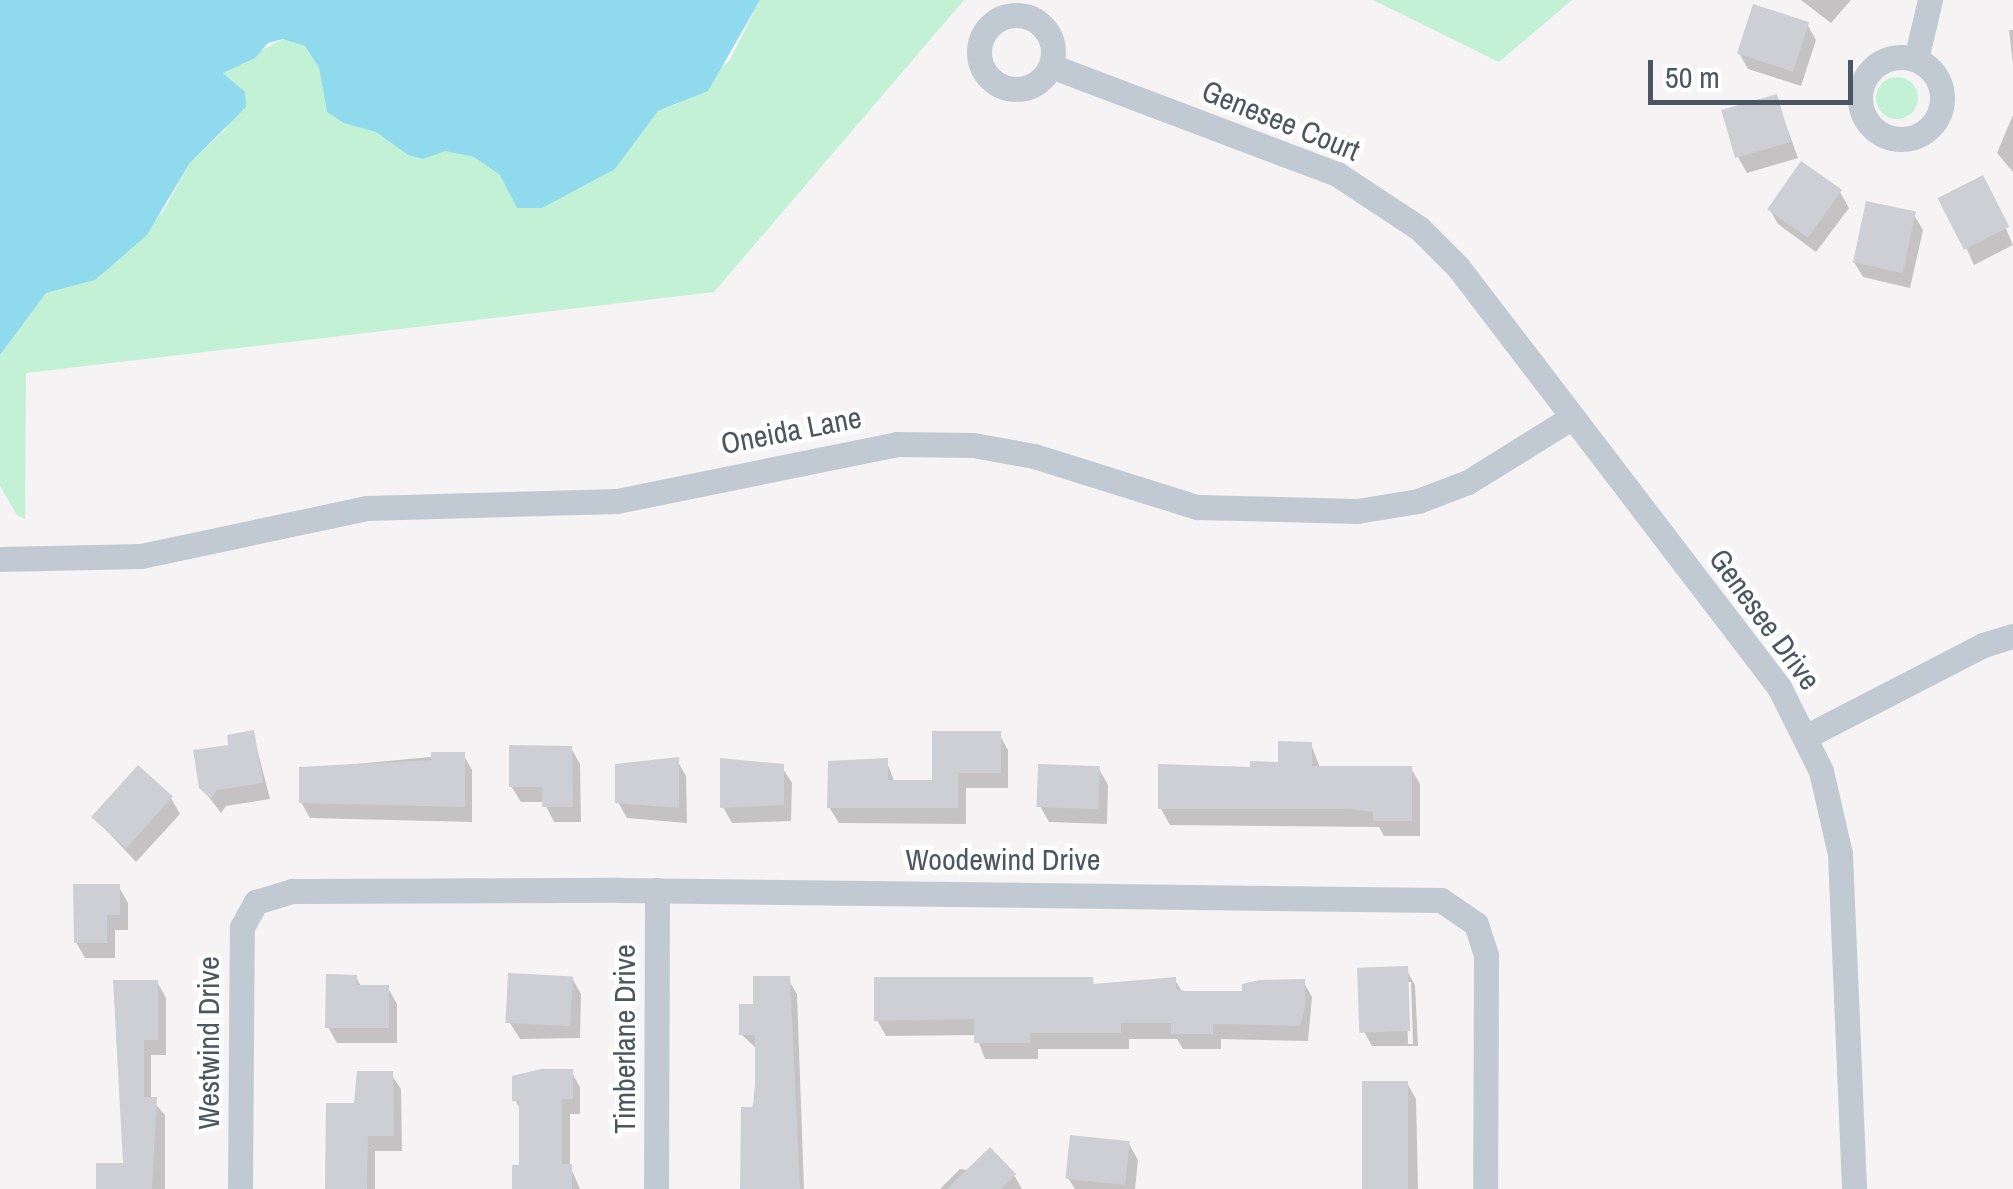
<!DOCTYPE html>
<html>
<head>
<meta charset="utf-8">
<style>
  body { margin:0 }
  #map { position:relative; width:2013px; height:1189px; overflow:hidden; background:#f5f3f3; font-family:"Archivo Narrow",sans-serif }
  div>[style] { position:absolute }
  .green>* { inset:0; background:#c3f1d5 }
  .round { border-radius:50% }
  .water>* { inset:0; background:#90daee }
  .shadow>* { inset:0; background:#0003 }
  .building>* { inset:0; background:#cdcfd5; transform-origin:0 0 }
  .minor>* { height:25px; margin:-12.5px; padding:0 12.5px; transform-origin:12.5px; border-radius:12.5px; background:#c1cad2 }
  .minor>.ring { margin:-12.5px; padding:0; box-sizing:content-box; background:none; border:25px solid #c1cad2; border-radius:50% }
  span { translate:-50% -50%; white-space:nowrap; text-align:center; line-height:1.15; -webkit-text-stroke:9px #fff; paint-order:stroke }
  .street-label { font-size:30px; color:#4a5661 }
  .scale { position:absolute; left:1648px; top:60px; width:205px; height:45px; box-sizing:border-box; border:5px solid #4a5661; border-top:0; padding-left:12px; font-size:30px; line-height:35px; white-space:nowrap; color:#4a5661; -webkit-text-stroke:8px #fff; paint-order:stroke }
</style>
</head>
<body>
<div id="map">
  <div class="green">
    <div style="clip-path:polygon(760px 0,964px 0,714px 292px,26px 373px,25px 519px,17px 515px,0 486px,0 355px,46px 293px,95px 280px,163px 212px,189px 164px,226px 129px,244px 92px,223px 73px,234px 65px,283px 39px,305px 46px,319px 68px,327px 112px,376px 132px,408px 155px,423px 159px,444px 150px,474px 157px,500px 175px,615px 169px,658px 111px,678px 104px,730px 60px)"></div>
    <div style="clip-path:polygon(1373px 0,1572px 0,1499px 62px)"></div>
    <div class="round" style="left:1876px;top:77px;width:42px;height:42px"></div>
  </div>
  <div class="water">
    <div style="clip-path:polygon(0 0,760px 0,708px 91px,658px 111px,615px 169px,542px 208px,517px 208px,500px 175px,474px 157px,445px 151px,423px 159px,408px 155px,376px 132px,344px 123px,327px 112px,319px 68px,305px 46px,283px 39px,268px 43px,255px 58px,223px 73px,245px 92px,246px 107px,189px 164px,147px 235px,95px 280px,46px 293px,0 355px)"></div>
  </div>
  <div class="shadow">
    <div style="clip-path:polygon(1801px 0,1851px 0,1831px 23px)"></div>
    <div style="clip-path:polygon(1807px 24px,1816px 40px,1801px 86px,1748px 69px,1739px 53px)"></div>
    <div style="clip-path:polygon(2009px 30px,2013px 30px,2013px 65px)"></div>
    <div style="clip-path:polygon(1776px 97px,1798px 158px,1747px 173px,1738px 157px)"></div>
    <div style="clip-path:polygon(2013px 115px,2013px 172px,1997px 153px)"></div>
    <div style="clip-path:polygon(1840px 192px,1849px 208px,1816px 252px,1778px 224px,1769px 208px)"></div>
    <div style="clip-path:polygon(1991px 194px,2013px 245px,1974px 265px,1944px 198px)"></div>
    <div style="clip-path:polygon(1914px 215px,1923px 230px,1910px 288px,1863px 277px,1854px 262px)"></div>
    <div style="clip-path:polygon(253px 733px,270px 799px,226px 806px,221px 813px,201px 787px,231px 747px)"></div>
    <div style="clip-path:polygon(999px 734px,1008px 750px,1008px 788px,966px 788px,966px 824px,839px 823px,829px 807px,886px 760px,895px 783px,935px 783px)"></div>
    <div style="clip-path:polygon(1311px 744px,1320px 768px,1411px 768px,1420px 784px,1420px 836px,1384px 836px,1379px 827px,1170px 825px,1161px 809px,1280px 764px)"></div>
    <div style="clip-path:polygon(571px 748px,580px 764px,581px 822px,554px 822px,544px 802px,521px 802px,511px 786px)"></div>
    <div style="clip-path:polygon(463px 754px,472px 770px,472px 822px,310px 818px,301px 802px,301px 769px)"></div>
    <div style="clip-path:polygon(677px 760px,686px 776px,687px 823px,627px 818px,618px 802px)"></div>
    <div style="clip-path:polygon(782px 767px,792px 783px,791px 821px,732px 823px,723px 807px)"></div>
    <div style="clip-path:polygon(1099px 769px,1108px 785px,1107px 824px,1049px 822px,1040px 806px)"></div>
    <div style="clip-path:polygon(171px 798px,180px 814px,136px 862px,94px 817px)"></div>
    <div style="clip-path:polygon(119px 887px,128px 903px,128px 930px,115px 930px,115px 958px,85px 958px,76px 942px)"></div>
    <div style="clip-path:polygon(evenodd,1406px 969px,1415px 985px,1418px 1046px,1372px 1046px,1363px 1030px,1406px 969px,1406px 982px,1411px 982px,1413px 1044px,1408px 1044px,1406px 982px)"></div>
    <div style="clip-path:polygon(356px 977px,362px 988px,388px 988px,397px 1004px,397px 1043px,337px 1043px,328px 1027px)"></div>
    <div style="clip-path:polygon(572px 978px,581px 994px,580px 1038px,520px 1039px,510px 1023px)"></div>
    <div style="clip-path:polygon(788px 979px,797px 994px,804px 1189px,746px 1189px,758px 1050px,742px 1035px,756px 1006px)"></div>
    <div style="clip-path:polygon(1092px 980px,1095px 986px,1175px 980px,1183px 993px,1244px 994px,1303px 981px,1312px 997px,1308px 1041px,1221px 1039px,1221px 1049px,1183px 1049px,1177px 1039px,1129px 1039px,1129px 1049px,1038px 1049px,1038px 1059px,985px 1059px,976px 1035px,886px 1036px,877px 1020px)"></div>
    <div style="clip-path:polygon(116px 982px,157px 982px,166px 998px,166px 1055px,151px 1055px,151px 1099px,165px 1115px,165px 1189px,98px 1189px,126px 1165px)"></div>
    <div style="clip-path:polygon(571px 1071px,580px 1087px,580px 1114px,570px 1114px,570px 1166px,580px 1189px,514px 1189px,522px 1167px,522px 1112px,515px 1100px)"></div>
    <div style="clip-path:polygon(391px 1074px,401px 1089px,402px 1151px,375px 1151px,375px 1189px,328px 1189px,356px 1106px)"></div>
    <div style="clip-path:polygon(1407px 1083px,1416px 1099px,1418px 1189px,1362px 1189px)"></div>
    <div style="clip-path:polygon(1129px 1144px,1138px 1160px,1135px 1189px,1075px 1189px,1068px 1178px)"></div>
    <div style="clip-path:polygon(960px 1169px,1014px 1175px,1022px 1189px,940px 1189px)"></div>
  </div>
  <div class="building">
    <div style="left:1753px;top:4px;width:59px;height:52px;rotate:18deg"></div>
    <div style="left:1777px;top:94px;width:50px;height:58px;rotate:74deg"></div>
    <div style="left:1801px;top:161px;width:50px;height:59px;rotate:35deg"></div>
    <div style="left:1983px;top:175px;width:58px;height:51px;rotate:63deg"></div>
    <div style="left:1866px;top:201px;width:51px;height:63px;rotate:12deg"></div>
    <div style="clip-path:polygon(254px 730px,263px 783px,217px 790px,211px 799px,199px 788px,193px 750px,228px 745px,227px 735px)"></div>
    <div style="clip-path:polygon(932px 731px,1001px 731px,1001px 773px,958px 773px,958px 808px,827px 808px,828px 761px,888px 758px,888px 780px,932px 780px)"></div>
    <div style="clip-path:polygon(1278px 741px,1312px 742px,1312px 766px,1412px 766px,1412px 821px,1373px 821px,1373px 812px,1349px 809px,1158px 809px,1158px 764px,1250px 767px,1250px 761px,1278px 762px)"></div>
    <div style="clip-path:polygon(509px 745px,572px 746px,573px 807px,542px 807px,542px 787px,509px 787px)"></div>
    <div style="clip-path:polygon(431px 752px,465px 752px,465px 807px,299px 803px,299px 767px,431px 760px)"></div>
    <div style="clip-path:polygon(679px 757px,679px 808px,615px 803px,615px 764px)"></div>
    <div style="clip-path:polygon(720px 758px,784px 764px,784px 805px,720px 808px)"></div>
    <div style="left:1038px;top:764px;width:62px;height:43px;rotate:2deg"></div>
    <div style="left:138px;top:765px;width:47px;height:70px;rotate:42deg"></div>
    <div style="clip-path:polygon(73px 884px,120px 884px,120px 915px,107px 915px,107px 943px,74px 943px)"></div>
    <div style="left:1408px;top:966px;width:65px;height:51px;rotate:88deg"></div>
    <div style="left:508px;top:973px;width:65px;height:50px;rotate:3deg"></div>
    <div style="clip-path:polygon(326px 974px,357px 975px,357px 985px,389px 985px,389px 1028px,325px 1028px)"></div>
    <div style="clip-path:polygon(753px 976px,790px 976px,800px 1189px,740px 1189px,741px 1107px,752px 1107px,755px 1098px,755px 1035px,739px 1035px,739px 1004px,753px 1004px)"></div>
    <div style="clip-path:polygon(874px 977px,1093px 977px,1093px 984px,1176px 977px,1176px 989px,1185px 991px,1242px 991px,1242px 984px,1259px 980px,1305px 979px,1305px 1008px,1300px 1026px,1213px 1024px,1213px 1034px,1171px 1034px,1171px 1023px,1121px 1023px,1121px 1033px,1030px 1033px,1030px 1043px,974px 1043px,974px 1019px,874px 1021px)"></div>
    <div style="clip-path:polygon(113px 980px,158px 980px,158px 1040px,144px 1040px,144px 1097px,157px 1097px,152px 1189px,96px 1189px,96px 1163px,123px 1163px)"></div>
    <div style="clip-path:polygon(541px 1069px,573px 1069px,573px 1099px,562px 1099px,562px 1164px,572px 1164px,572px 1189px,512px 1189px,512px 1165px,519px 1165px,519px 1101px,512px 1101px,512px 1076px)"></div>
    <div style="clip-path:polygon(357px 1071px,393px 1071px,394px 1136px,368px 1136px,367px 1189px,325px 1189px,326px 1103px,354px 1103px)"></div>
    <div style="left:1362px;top:1081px;width:46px;height:108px"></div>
    <div style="left:1070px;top:1135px;width:60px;height:44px;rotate:6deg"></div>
    <div style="clip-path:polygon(990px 1147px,1016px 1174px,1001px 1189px,947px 1189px)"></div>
  </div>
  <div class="minor">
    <div class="ring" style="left:979px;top:15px;width:49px;height:49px"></div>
    <div class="ring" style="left:1860px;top:57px;width:57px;height:57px"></div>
    <div style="left:1916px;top:59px;width:61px;rotate:-76.7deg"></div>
    <div style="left:1051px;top:66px;width:306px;rotate:20.7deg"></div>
    <div style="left:1337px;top:174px;width:98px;rotate:33.4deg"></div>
    <div style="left:1419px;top:228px;width:55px;rotate:45deg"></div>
    <div style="left:1458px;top:267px;width:529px;rotate:52.61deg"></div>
    <div style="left:1779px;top:687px;width:94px;rotate:63.4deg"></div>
    <div style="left:1821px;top:771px;width:85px;rotate:77.1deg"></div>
    <div style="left:1840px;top:854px;width:335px;rotate:87.6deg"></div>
    <div style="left:0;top:559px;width:141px;rotate:-1.2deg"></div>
    <div style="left:141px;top:556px;width:231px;rotate:-12deg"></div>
    <div style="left:367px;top:508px;width:250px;rotate:-1.6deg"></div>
    <div style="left:617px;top:501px;width:285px;rotate:-11.5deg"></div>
    <div style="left:896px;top:444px;width:77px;rotate:0.7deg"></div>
    <div style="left:973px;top:445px;width:62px;rotate:10.2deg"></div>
    <div style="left:1034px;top:456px;width:171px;rotate:17.4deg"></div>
    <div style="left:1197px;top:507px;width:160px;rotate:1.4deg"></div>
    <div style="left:1357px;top:511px;width:62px;rotate:-9.3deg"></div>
    <div style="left:1418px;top:501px;width:53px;rotate:-20.8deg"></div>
    <div style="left:1468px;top:482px;width:121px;rotate:-31.9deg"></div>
    <div style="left:1807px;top:736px;width:198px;rotate:-27.3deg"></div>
    <div style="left:1983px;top:645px;width:31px;rotate:-17deg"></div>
    <div style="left:240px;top:1189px;width:262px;rotate:-89.6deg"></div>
    <div style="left:242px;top:927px;width:29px;rotate:-61deg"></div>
    <div style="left:256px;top:902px;width:38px;rotate:-17deg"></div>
    <div style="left:292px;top:891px;width:328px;rotate:-0.2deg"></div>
    <div style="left:620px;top:890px;width:821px;rotate:0.7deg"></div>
    <div style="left:1441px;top:900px;width:42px;rotate:34.4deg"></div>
    <div style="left:1476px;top:924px;width:33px;rotate:72deg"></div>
    <div style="left:1486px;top:955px;width:234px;rotate:90.2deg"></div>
    <div style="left:656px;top:1189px;width:299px;rotate:-89.8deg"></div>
  </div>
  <div class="street-label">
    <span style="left:1281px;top:120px;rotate:22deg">Genesee Court</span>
    <span style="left:791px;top:430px;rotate:-11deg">Oneida Lane</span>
    <span style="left:1765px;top:619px;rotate:54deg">Genesee Drive</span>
    <span style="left:1003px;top:859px">Woodewind Drive</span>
    <span style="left:624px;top:1039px;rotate:-90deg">Timberlane Drive</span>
    <span style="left:208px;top:1043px;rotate:-90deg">Westwind Drive</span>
  </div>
  <div class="scale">50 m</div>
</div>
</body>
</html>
